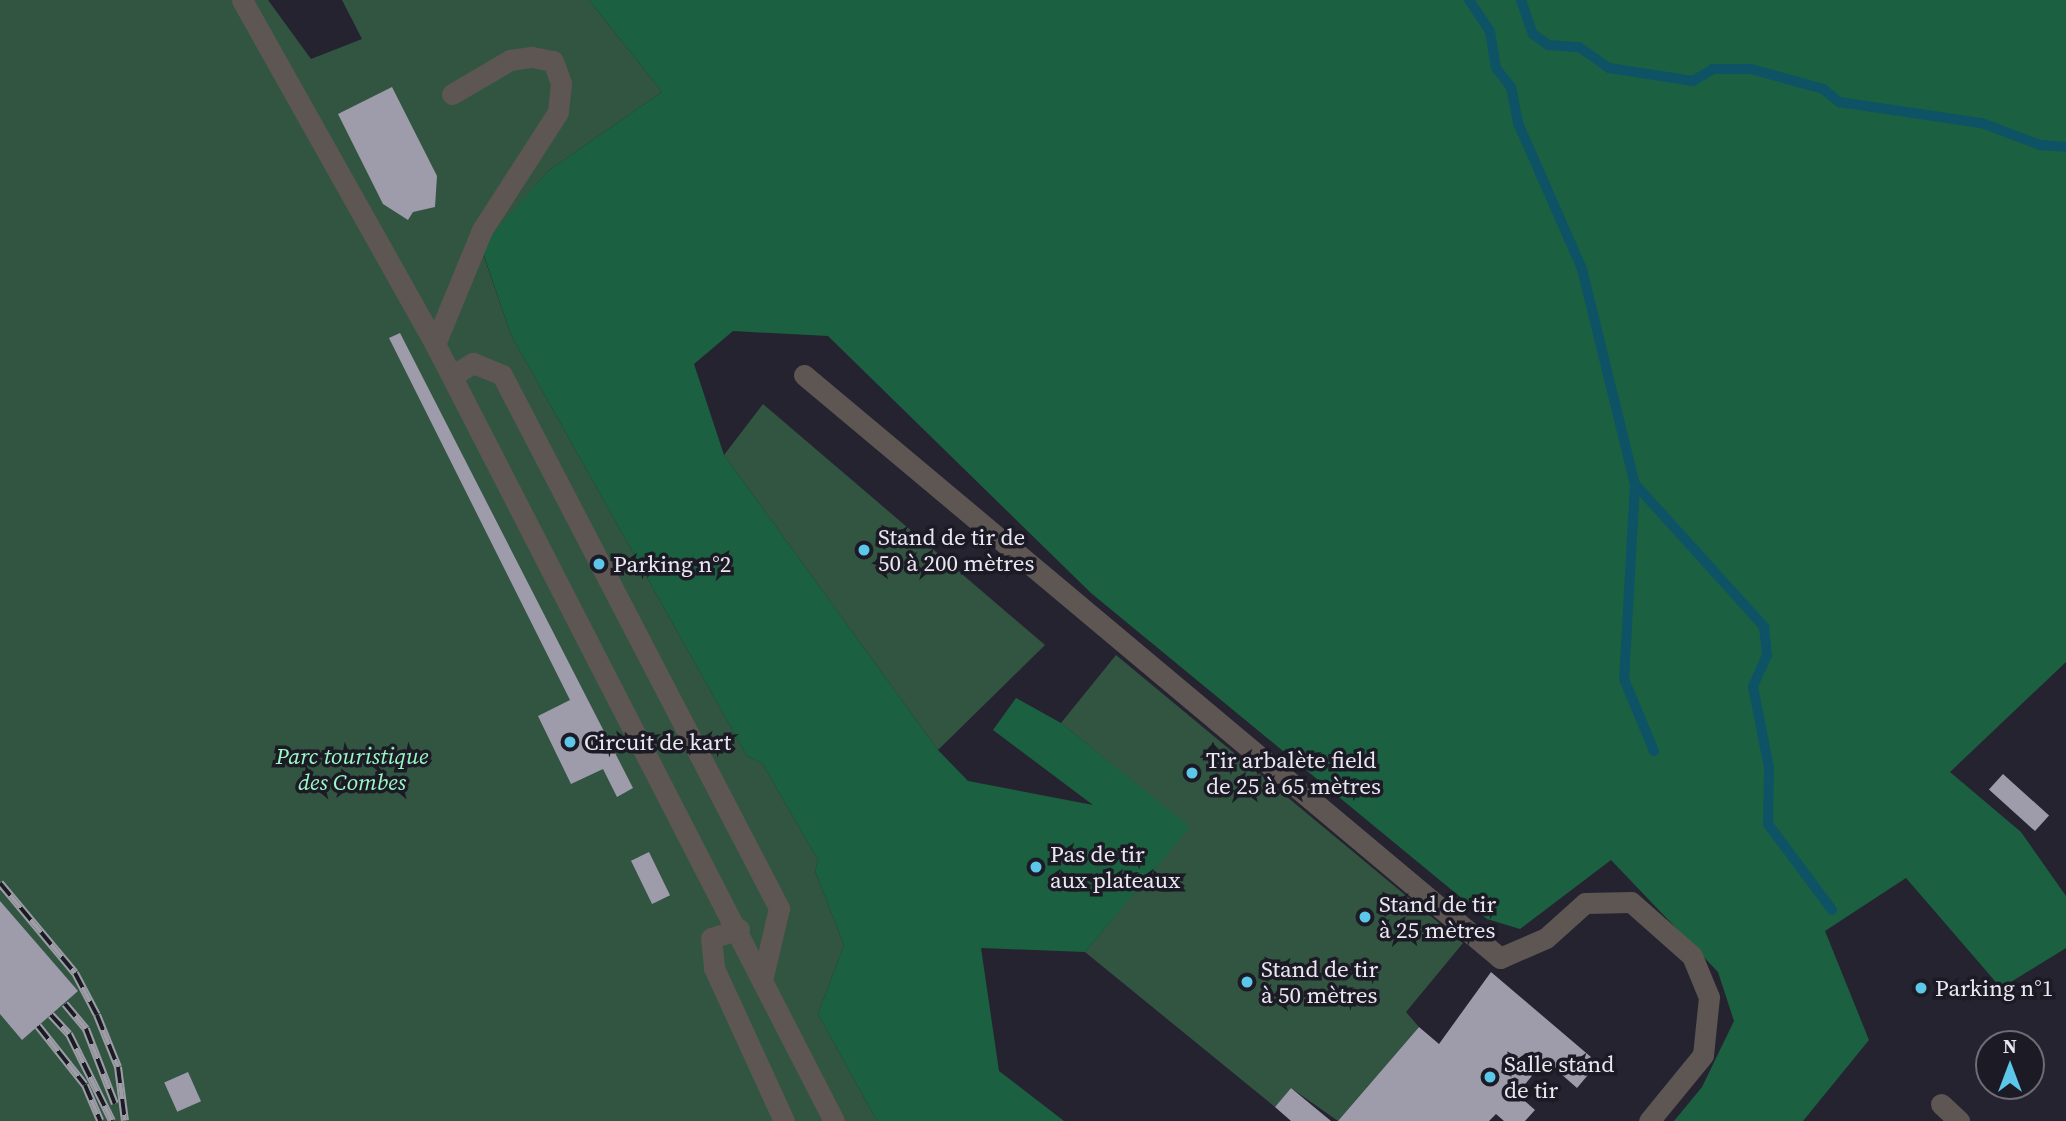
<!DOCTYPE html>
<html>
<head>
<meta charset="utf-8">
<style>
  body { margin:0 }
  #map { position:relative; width:2066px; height:1121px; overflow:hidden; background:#25232f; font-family:"Source Serif 4",serif }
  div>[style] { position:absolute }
  .green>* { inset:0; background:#325542 }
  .forest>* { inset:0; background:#1b6141 }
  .stream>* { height:10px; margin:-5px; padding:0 5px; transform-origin:5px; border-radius:5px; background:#0d5365 }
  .building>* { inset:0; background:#9e9cab; transform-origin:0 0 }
  .minor>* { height:21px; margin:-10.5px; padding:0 10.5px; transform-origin:10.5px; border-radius:10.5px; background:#5d5653 }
  .rail>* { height:8px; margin-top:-4px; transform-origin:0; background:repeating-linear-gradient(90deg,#1c1a25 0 16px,#9e9da7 0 32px); box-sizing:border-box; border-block:2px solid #9e9da7 }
  .dots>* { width:19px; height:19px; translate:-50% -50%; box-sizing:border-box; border:4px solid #1c1a25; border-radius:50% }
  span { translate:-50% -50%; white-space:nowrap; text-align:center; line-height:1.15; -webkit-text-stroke:7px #1c1a25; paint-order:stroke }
  .poi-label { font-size:23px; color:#e9e8f0 }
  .left { translate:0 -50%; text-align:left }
  .park-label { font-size:23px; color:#9afac6; font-style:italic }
  .north { position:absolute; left:1975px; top:1030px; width:70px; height:70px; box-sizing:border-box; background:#1c1a25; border:2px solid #6e6c76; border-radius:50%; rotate:0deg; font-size:19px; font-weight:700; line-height:28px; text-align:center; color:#e9e8f0 }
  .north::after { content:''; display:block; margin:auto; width:24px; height:32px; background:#5cc7e8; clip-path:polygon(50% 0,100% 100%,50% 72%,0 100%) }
</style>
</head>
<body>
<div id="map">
  <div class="green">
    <div style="clip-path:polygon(0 0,268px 0,311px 59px,362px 39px,342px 0,589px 0,662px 92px,548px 171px,481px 248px,511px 335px,747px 756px,762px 763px,818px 860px,815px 871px,844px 945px,818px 1014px,877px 1121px,0 1121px)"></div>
    <div style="clip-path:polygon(763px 404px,1045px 645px,938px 750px,724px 455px)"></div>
    <div style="clip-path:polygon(1116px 655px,1463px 943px,1406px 1012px,1419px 1027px,1338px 1121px,1291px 1088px,1275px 1107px,1085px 952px,1189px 827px,1061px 723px)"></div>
  </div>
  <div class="forest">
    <div style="clip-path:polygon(589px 0,2066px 0,2066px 662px,1950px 772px,2021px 832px,2066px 896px,2066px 948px,2001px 988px,1906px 878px,1825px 931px,1869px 1040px,1803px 1121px,1674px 1121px,1702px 1087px,1734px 1021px,1718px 972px,1611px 860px,1520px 929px,1487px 919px,1091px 593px,828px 336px,733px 331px,694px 364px,724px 455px,938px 750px,968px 781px,1093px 805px,993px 730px,1016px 698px,1061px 723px,1190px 827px,1085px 952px,981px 948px,999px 1071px,1064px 1121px,877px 1121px,818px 1014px,844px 945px,815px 871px,818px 860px,762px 763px,747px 756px,511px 335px,481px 247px,548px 171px,662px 92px)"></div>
  </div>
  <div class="stream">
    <div style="left:1469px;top:0;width:37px;rotate:56deg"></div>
    <div style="left:1490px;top:31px;width:37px;rotate:81deg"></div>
    <div style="left:1496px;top:68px;width:24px;rotate:52deg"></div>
    <div style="left:1511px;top:87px;width:37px;rotate:79deg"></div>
    <div style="left:1518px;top:123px;width:159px;rotate:66.3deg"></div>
    <div style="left:1582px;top:269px;width:221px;rotate:76.2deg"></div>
    <div style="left:1635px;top:484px;width:195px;rotate:93.2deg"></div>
    <div style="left:1624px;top:679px;width:78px;rotate:67.4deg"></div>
    <div style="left:1521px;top:0;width:36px;rotate:71deg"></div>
    <div style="left:1533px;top:34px;width:19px;rotate:36deg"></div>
    <div style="left:1548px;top:45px;width:31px;rotate:4deg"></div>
    <div style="left:1579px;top:47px;width:37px;rotate:35deg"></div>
    <div style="left:1609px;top:68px;width:85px;rotate:8.8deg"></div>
    <div style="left:1693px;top:81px;width:23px;rotate:-31deg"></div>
    <div style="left:1713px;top:69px;width:38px"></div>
    <div style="left:1751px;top:69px;width:75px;rotate:15.5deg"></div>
    <div style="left:1823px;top:89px;width:21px;rotate:39deg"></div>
    <div style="left:1839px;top:102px;width:145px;rotate:8.4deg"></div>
    <div style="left:1982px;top:123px;width:62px;rotate:20.8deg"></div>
    <div style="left:2040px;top:145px;width:26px;rotate:4deg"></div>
    <div style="left:1635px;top:484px;width:193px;rotate:47.9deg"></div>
    <div style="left:1764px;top:627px;width:28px;rotate:84deg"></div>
    <div style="left:1767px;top:655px;width:35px;rotate:114deg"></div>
    <div style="left:1753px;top:687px;width:83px;rotate:78.8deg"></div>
    <div style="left:1769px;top:768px;width:56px;rotate:91deg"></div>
    <div style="left:1768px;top:824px;width:107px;rotate:53.3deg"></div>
  </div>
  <div class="building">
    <div style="clip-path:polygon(392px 87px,437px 176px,435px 207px,413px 212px,408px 220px,383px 204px,338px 114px)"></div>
    <div style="clip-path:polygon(400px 333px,633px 788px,617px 797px,603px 769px,571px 784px,538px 716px,570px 700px,389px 338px)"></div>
    <div style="left:2003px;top:774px;width:62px;height:21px;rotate:42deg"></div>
    <div style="left:649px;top:852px;width:48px;height:20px;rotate:64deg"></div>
    <div style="clip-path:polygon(0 901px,78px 991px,22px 1040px,0 1014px)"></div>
    <div style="clip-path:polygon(1491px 972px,1598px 1063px,1577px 1088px,1545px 1060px,1517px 1094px,1535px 1110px,1525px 1121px,1504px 1121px,1496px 1114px,1489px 1121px,1338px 1121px,1419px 1027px,1439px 1044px)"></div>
    <div style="left:188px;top:1072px;width:32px;height:26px;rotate:66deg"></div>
    <div style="clip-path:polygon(1291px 1088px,1331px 1121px,1291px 1121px,1275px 1107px)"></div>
  </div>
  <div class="minor">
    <div style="left:242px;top:0;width:394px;rotate:60.7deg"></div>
    <div style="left:452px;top:94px;width:67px;rotate:-30.4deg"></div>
    <div style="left:510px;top:60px;width:22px;rotate:-8deg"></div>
    <div style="left:532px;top:57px;width:21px;rotate:11deg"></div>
    <div style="left:553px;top:61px;width:23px;rotate:70deg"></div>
    <div style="left:561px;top:83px;width:29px;rotate:96deg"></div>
    <div style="left:558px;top:112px;width:140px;rotate:122.8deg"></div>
    <div style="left:482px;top:230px;width:123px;rotate:112.4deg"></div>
    <div style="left:435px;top:344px;width:873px;rotate:62.82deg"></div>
    <div style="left:804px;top:375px;width:908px;rotate:39.95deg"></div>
    <div style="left:1500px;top:958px;width:50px;rotate:-23.5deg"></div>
    <div style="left:1546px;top:938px;width:52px;rotate:-41.9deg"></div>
    <div style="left:1585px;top:903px;width:46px;rotate:-1.2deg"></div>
    <div style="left:1631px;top:902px;width:81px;rotate:41.5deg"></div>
    <div style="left:1692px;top:956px;width:44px;rotate:67.5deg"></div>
    <div style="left:1709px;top:997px;width:58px;rotate:95.9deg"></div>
    <div style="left:1703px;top:1055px;width:85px;rotate:129.3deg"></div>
    <div style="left:452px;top:376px;width:25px;rotate:-32deg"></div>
    <div style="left:473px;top:363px;width:31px;rotate:22deg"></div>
    <div style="left:502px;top:375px;width:601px;rotate:62.54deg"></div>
    <div style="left:779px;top:908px;width:70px;rotate:103.2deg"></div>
    <div style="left:739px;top:929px;width:29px;rotate:162deg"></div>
    <div style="left:711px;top:938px;width:30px;rotate:84deg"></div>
    <div style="left:714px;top:968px;width:168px;rotate:65.4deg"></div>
    <div style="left:1941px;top:1104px;width:25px;rotate:43deg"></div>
  </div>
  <div class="rail">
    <div style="left:0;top:883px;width:117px;rotate:50.2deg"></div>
    <div style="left:75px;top:973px;width:47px;rotate:62.4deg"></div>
    <div style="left:97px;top:1015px;width:56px;rotate:68deg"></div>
    <div style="left:118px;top:1067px;width:54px;rotate:82.6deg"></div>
    <div style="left:65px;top:1004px;width:33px;rotate:50deg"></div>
    <div style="left:86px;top:1029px;width:80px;rotate:68.9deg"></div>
    <div style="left:51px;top:1015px;width:26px;rotate:47deg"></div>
    <div style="left:69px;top:1034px;width:97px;rotate:63.7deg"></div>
    <div style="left:38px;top:1026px;width:75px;rotate:51.5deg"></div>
    <div style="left:85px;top:1085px;width:39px;rotate:67deg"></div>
  </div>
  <div class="dots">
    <div style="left:864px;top:550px;background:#5cc7e8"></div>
    <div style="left:599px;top:564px;background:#5cc7e8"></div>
    <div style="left:570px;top:742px;background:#5cc7e8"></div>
    <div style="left:1192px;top:773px;background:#5cc7e8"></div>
    <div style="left:1036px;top:867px;background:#5cc7e8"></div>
    <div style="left:1365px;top:917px;background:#5cc7e8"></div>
    <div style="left:1247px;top:982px;background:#5cc7e8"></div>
    <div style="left:1921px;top:988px;background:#5cc7e8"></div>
    <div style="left:1490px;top:1077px;background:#5cc7e8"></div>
  </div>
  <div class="poi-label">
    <span class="left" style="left:878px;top:550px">Stand de tir de<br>50 à 200 mètres</span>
    <span class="left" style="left:613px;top:564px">Parking n°2</span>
    <span class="left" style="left:584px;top:742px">Circuit de kart</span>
    <span class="left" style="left:1206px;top:773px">Tir arbalète field<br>de 25 à 65 mètres</span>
    <span class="left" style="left:1050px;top:867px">Pas de tir<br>aux plateaux</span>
    <span class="left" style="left:1379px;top:917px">Stand de tir<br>à 25 mètres</span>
    <span class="left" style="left:1261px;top:982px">Stand de tir<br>à 50 mètres</span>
    <span class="left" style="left:1935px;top:988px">Parking n°1</span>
    <span class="left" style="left:1504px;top:1077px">Salle stand<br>de tir</span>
  </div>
  <div class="park-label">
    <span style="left:352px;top:769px">Parc touristique<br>des Combes</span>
  </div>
  <div class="north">N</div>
</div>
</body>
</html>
